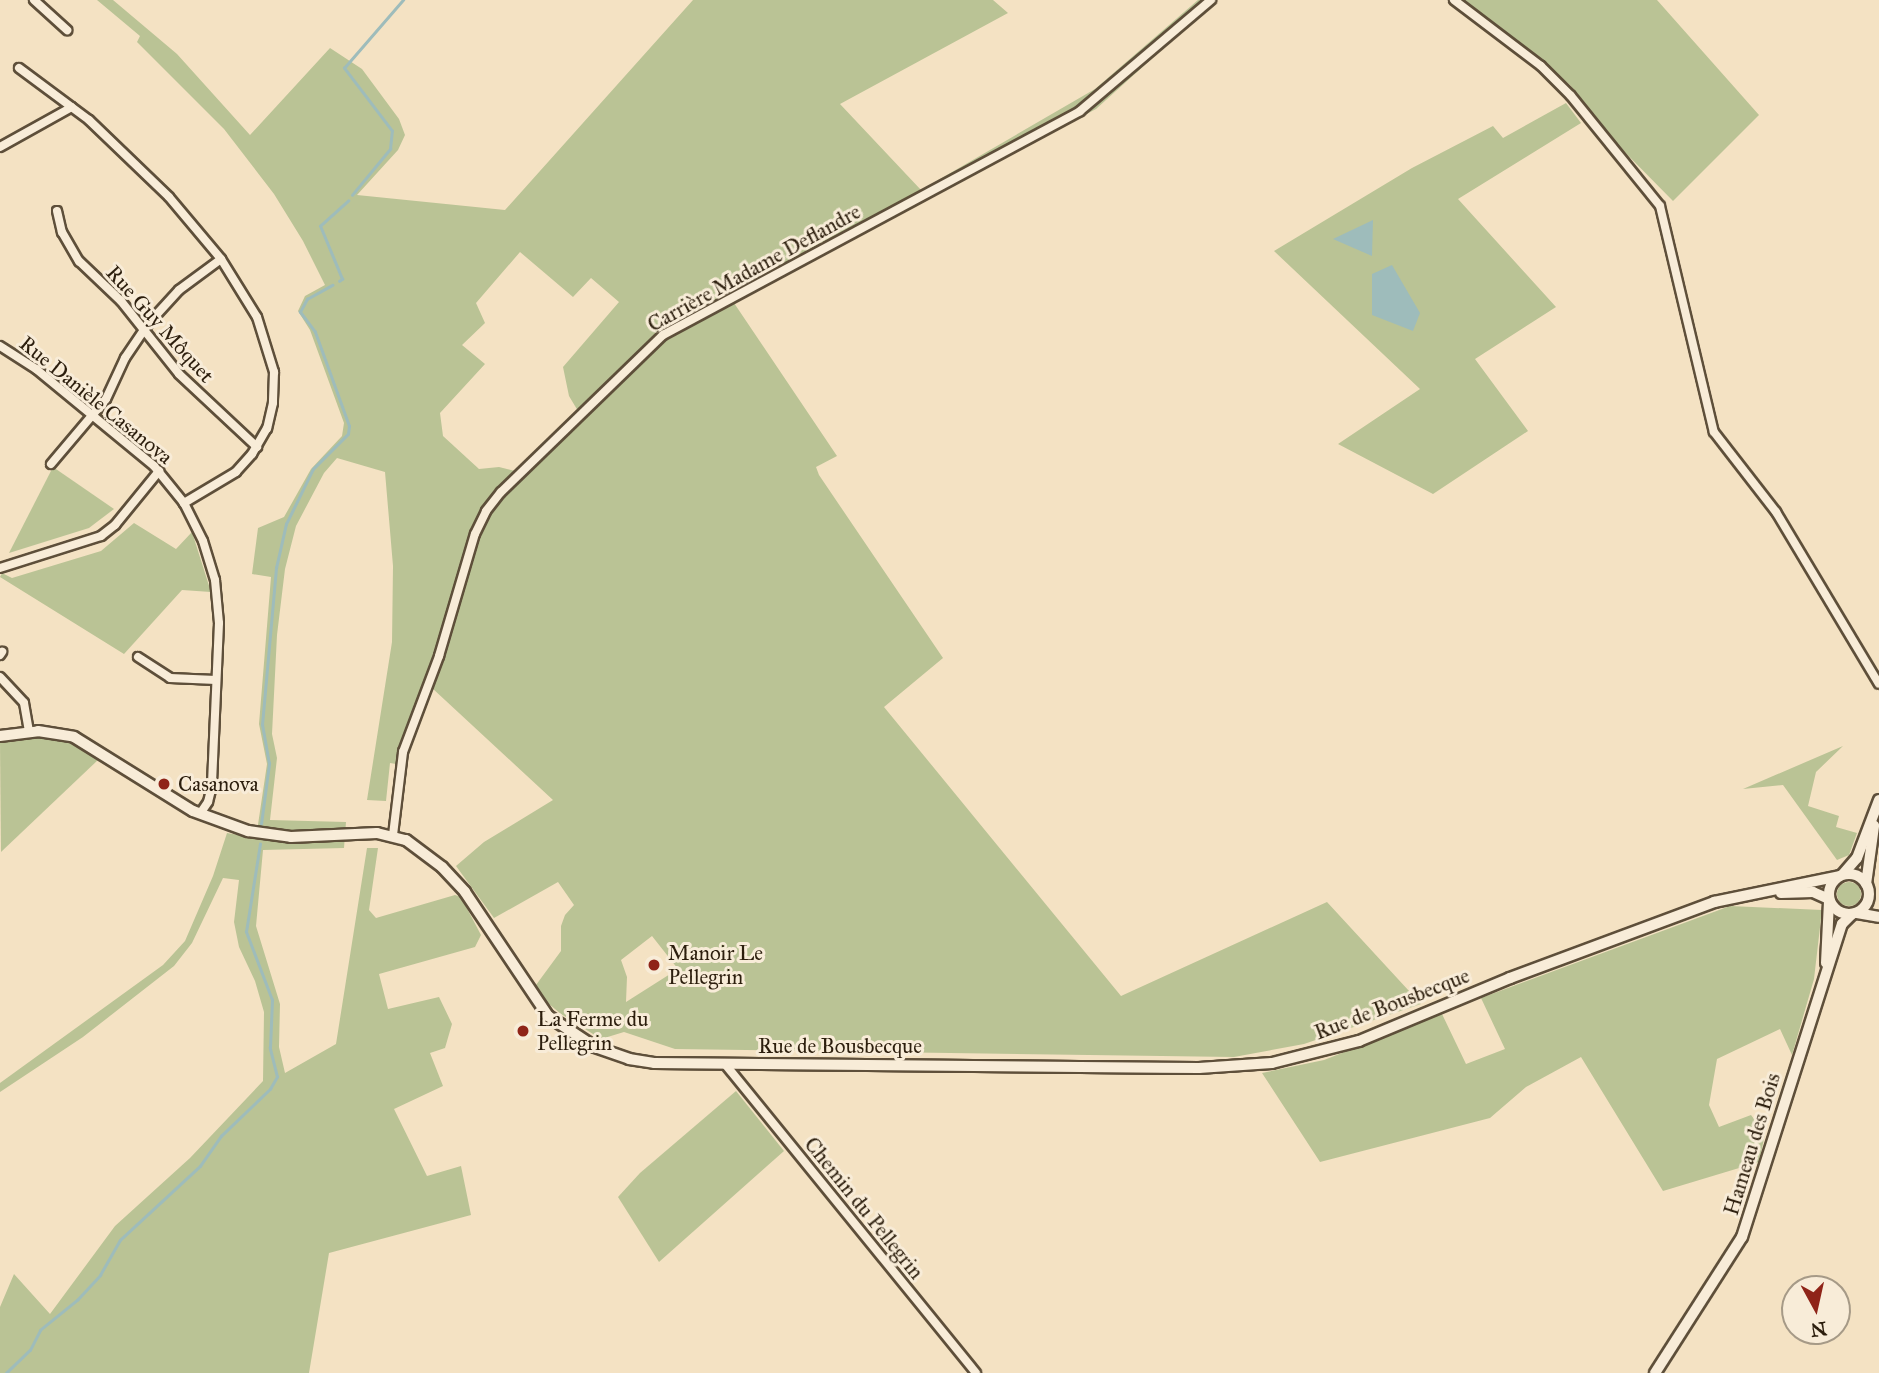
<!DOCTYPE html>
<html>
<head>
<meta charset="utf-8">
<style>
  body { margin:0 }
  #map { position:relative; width:1879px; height:1373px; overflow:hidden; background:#f4e2c3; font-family:"IM FELL Great Primer",serif }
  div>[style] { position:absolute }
  .green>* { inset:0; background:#bac395 }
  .round { border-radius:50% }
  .water>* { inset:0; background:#9ebcbb }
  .stream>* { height:2.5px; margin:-1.25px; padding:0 1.25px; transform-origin:1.25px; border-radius:1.25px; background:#9ebcbb }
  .roads { filter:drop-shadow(2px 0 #5e4f3a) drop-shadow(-2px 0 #5e4f3a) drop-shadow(0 2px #5e4f3a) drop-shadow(0 -2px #5e4f3a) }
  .minor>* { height:8px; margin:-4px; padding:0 4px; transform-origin:4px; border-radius:4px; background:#f8ecd8 }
  .tertiary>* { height:10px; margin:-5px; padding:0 5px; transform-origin:5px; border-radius:5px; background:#f8ecd8 }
  .tertiary>.ring { margin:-5px; padding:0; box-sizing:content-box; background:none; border:10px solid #f8ecd8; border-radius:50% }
  .dots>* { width:19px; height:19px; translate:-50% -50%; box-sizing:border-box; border:4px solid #f8ecd8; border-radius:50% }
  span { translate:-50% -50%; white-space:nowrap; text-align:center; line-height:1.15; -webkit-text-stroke:6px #f8ecd8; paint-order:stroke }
  .street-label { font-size:21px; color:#2c1e0d }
  .poi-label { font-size:21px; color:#2c1e0d }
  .left { translate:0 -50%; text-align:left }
  .north { position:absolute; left:1781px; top:1275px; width:70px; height:70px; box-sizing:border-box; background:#f8ecd8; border:2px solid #a69a87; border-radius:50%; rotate:172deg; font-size:19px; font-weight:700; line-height:28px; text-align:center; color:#2c1e0d }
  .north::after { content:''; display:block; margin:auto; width:24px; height:32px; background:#8f2418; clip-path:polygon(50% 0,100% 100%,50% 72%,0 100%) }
</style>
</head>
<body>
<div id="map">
  <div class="green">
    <div style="clip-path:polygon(evenodd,97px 0,113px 0,177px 54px,250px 135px,330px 48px,362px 69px,399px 119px,405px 135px,398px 150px,357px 195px,505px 210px,693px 0,993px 0,1008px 13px,840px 104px,921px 190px,1095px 89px,1198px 0,1217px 0,1096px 109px,734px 303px,837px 456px,816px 467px,819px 475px,943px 658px,884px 707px,1121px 996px,1327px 902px,1421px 1004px,1304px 1044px,1234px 1057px,675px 1049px,624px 1032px,601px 1039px,561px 1014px,537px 994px,536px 985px,561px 951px,561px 926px,565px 915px,574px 905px,558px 882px,494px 918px,456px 866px,484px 842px,553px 800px,432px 688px,425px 686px,396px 764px,390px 763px,386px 801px,367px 800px,392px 642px,393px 566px,385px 472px,337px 458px,324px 473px,296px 526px,285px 569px,277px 635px,272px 734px,277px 758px,270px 820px,346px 822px,344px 848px,263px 850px,256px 926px,280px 1004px,279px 1047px,285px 1073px,336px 1044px,367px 848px,378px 848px,369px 910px,376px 918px,455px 895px,461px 897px,481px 935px,475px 947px,379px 974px,388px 1009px,439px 997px,452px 1024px,445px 1048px,430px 1053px,443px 1086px,394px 1109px,427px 1176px,461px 1166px,471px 1215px,329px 1253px,309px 1373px,0 1373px,0 1307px,14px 1274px,50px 1314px,115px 1226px,190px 1158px,263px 1081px,264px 1012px,255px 981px,239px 947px,234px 922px,239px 880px,223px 878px,192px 943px,174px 966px,83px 1037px,0 1092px,0 1083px,163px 965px,185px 941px,213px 876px,227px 833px,256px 838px,267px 764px,259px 724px,271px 577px,252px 574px,258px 528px,284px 517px,311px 469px,342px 436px,344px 423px,310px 330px,298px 311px,305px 296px,325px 285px,303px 241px,274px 194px,224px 129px,137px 42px,140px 36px,97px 0,520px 252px,573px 297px,591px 278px,619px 302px,563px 367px,569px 396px,578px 411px,515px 471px,499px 467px,479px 469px,443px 436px,440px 413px,485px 364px,462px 345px,485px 323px,476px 303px,520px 252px,97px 0,652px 936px,678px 969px,626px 1002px,627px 977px,621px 960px,652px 936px)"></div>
    <div style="clip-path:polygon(1464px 0,1657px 0,1759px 115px,1673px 201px,1604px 131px,1570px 85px)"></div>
    <div style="clip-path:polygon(1566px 103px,1581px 123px,1458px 199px,1556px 307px,1475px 359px,1528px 431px,1433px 494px,1338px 444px,1420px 389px,1274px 251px,1412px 168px,1493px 126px,1503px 138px)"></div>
    <div style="clip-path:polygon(53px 467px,114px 509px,89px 528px,9px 553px)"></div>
    <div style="clip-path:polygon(134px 523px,176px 549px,192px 532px,211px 592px,182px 590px,124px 654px,0 577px,2px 573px,12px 578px,101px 551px)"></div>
    <div style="clip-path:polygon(46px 737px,75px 744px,99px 759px,1px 852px,0 742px)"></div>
    <div style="clip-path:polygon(1843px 746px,1816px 772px,1808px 806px,1839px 816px,1836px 827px,1857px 833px,1849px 855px,1837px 860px,1783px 785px,1743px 789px)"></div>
    <div class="round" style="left:1837px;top:882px;width:24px;height:24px"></div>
    <div style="clip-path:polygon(1730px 906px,1822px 910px,1814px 979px,1792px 1055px,1780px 1029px,1717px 1059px,1709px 1105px,1719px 1127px,1751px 1115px,1765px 1134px,1759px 1162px,1663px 1191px,1581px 1057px,1526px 1087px,1490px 1118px,1320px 1162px,1262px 1073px,1324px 1060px,1442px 1014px,1466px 1064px,1505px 1049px,1481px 998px)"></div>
    <div style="clip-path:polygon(736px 1091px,784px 1151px,659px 1262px,618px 1197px,640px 1173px)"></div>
  </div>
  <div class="water">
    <div style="clip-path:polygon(1373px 220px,1372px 256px,1333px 239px)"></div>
    <div style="clip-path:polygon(1392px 265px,1420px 313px,1413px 331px,1372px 315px,1372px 274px)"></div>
  </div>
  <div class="stream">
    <div style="left:352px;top:195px;width:60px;rotate:-50.4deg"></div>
    <div style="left:390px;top:149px;width:18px;rotate:-84deg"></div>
    <div style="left:392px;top:131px;width:79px;rotate:-127.3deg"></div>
    <div style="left:344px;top:68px;width:90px;rotate:-49.1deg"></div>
    <div style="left:339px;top:281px;width:4px;rotate:-34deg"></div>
    <div style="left:342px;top:279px;width:57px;rotate:-112.5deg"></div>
    <div style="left:320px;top:226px;width:38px;rotate:-42deg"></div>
    <div style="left:261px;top:824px;width:61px;rotate:-82.4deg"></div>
    <div style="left:269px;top:764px;width:40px;rotate:-100deg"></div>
    <div style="left:262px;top:725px;width:158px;rotate:-84.9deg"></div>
    <div style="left:276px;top:568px;width:45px;rotate:-77.2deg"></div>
    <div style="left:286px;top:524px;width:61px;rotate:-63.9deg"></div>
    <div style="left:313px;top:469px;width:49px;rotate:-45deg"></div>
    <div style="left:348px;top:434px;width:8px;rotate:-83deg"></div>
    <div style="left:349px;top:426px;width:100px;rotate:-109.9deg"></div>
    <div style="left:315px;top:332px;width:25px;rotate:-127deg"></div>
    <div style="left:300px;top:312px;width:15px;rotate:-62deg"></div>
    <div style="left:307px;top:299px;width:29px;rotate:-29deg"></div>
    <div style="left:6px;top:1373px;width:33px;rotate:-44deg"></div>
    <div style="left:30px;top:1350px;width:22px;rotate:-63deg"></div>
    <div style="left:40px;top:1330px;width:48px;rotate:-39deg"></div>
    <div style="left:77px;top:1300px;width:34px;rotate:-47deg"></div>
    <div style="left:100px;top:1275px;width:40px;rotate:-60.3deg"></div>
    <div style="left:120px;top:1240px;width:109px;rotate:-42.8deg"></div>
    <div style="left:200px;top:1166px;width:37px;rotate:-55deg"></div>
    <div style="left:221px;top:1136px;width:68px;rotate:-43.8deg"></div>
    <div style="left:270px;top:1089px;width:14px;rotate:-60deg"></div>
    <div style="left:277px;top:1077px;width:30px;rotate:-104deg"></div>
    <div style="left:270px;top:1048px;width:48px;rotate:-87.6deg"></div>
    <div style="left:272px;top:1000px;width:73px;rotate:-110.9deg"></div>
    <div style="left:246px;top:932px;width:89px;rotate:-81deg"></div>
  </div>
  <div class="roads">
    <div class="minor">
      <div style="left:34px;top:0;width:45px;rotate:42.3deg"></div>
      <div style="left:1454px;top:0;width:109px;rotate:37.2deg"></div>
      <div style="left:1541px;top:66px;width:42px;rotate:45deg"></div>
      <div style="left:1571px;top:96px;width:141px;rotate:51deg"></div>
      <div style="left:1660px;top:206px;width:232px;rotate:76.6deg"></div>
      <div style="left:1714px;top:432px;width:101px;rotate:52.2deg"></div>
      <div style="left:1776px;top:512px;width:200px;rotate:59.1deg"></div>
      <div style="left:19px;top:68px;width:87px;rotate:36.6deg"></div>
      <div style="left:89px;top:120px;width:111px;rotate:43.9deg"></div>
      <div style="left:169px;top:197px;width:81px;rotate:50deg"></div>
      <div style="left:221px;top:259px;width:68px;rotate:58.2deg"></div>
      <div style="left:257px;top:317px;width:58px;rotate:72.8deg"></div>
      <div style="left:274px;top:372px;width:31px;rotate:92deg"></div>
      <div style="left:273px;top:403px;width:26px;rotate:103deg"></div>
      <div style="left:267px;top:428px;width:30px;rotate:120deg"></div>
      <div style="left:252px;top:454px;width:24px;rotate:132deg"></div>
      <div style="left:236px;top:472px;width:61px;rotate:149.2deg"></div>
      <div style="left:0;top:147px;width:82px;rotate:-29.1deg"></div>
      <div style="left:57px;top:211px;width:22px;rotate:77deg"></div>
      <div style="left:62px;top:232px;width:34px;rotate:60deg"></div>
      <div style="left:79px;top:261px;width:58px;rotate:43.6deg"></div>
      <div style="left:121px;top:301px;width:93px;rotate:51.5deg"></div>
      <div style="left:179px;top:374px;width:107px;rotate:43.1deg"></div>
      <div style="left:0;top:346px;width:43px;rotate:32.6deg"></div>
      <div style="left:36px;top:369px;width:153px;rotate:39.4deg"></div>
      <div style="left:154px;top:466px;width:48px;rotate:51deg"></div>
      <div style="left:184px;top:503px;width:42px;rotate:63.4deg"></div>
      <div style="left:203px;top:541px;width:41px;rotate:72.9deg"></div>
      <div style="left:215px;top:580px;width:43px;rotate:84.7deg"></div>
      <div style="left:219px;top:623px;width:163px;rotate:92.5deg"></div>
      <div style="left:212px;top:786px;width:16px;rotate:104deg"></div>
      <div style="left:208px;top:802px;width:14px;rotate:124deg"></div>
      <div style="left:51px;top:464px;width:85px;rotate:-49.8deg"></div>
      <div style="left:106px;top:399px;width:45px;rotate:-65.1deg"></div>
      <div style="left:125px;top:358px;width:41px;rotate:-55.9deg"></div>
      <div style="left:148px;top:324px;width:46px;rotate:-47.6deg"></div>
      <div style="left:179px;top:290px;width:52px;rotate:-36.4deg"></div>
      <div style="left:0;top:568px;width:106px;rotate:-17.6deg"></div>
      <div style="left:101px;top:536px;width:18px;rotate:-38deg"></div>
      <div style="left:115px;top:525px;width:70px;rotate:-50.8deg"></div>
      <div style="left:0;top:655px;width:4px;rotate:-56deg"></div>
      <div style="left:138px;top:657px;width:38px;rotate:33deg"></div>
      <div style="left:170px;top:678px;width:46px;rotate:2.5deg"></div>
      <div style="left:0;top:677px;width:35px;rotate:47deg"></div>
      <div style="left:24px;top:703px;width:28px;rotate:80deg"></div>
      <div style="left:393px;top:835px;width:84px;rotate:-83.1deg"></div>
      <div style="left:403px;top:752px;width:103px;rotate:-69.4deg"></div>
      <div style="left:439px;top:656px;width:127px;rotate:-73.6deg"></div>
      <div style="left:475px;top:534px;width:25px;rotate:-64deg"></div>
      <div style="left:486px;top:511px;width:24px;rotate:-52deg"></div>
      <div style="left:501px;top:492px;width:226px;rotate:-44.1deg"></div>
      <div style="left:663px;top:335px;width:473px;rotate:-28.2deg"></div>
      <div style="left:1080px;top:111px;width:172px;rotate:-40.3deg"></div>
      <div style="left:725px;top:1064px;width:398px;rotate:50.9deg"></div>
    </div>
    <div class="tertiary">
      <div style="left:0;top:736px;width:38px;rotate:-7deg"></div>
      <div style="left:38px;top:731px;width:36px;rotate:9deg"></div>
      <div style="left:74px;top:737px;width:140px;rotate:31.9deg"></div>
      <div style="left:193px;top:811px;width:59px;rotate:20deg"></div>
      <div style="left:248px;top:831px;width:43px;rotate:7.9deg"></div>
      <div style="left:291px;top:837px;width:86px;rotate:-2.7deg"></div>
      <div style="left:377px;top:833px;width:30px;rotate:14deg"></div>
      <div style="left:406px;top:840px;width:45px;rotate:36.9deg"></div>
      <div style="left:442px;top:867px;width:34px;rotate:47deg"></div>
      <div style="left:465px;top:892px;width:149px;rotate:56.2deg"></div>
      <div style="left:548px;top:1016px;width:56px;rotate:33.4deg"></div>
      <div style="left:595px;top:1047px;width:36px;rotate:19deg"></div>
      <div style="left:629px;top:1059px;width:25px;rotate:9deg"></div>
      <div style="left:654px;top:1063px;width:545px;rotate:0.53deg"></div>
      <div style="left:1199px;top:1068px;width:73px;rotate:-3.9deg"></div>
      <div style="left:1272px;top:1063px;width:90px;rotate:-14.2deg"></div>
      <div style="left:1359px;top:1041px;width:164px;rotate:-22.6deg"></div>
      <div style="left:1510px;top:978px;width:218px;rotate:-20.4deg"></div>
      <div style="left:1714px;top:902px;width:128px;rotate:-11.7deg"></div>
      <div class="ring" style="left:1829px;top:874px;width:30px;height:30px"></div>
      <div style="left:1843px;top:874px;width:21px;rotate:-49deg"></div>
      <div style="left:1857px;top:858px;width:62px;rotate:-69.2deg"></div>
      <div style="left:1866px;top:884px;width:59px;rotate:-82.1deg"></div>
      <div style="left:1781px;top:893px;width:32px;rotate:-2deg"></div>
      <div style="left:1813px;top:892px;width:17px;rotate:24deg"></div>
      <div style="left:1857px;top:913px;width:22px;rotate:10deg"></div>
      <div style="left:1826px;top:963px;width:61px;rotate:-87.2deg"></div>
      <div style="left:1655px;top:1373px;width:161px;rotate:-57.4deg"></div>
      <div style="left:1742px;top:1237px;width:329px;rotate:-72.3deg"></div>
      <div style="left:1842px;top:924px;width:14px;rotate:-45deg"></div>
    </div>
  </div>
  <div class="dots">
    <div style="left:164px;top:784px;background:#8f2418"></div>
    <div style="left:654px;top:965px;background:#8f2418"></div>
    <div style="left:523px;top:1031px;background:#8f2418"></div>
  </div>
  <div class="street-label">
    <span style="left:754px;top:268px;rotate:-29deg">Carrière Madame Deflandre</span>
    <span style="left:160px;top:324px;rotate:48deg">Rue Guy Môquet</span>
    <span style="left:96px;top:400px;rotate:39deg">Rue Danièle Casanova</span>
    <span style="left:1392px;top:1004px;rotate:-21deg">Rue de Bousbecque</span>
    <span style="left:840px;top:1046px">Rue de Bousbecque</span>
    <span style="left:1752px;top:1144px;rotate:-73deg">Hameau des Bois</span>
    <span style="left:864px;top:1208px;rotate:51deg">Chemin du Pellegrin</span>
  </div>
  <div class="poi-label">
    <span class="left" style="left:178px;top:784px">Casanova</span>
    <span class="left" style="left:668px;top:965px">Manoir Le<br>Pellegrin</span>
    <span class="left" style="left:537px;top:1031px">La Ferme du<br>Pellegrin</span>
  </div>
  <div class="north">N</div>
</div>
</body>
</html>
